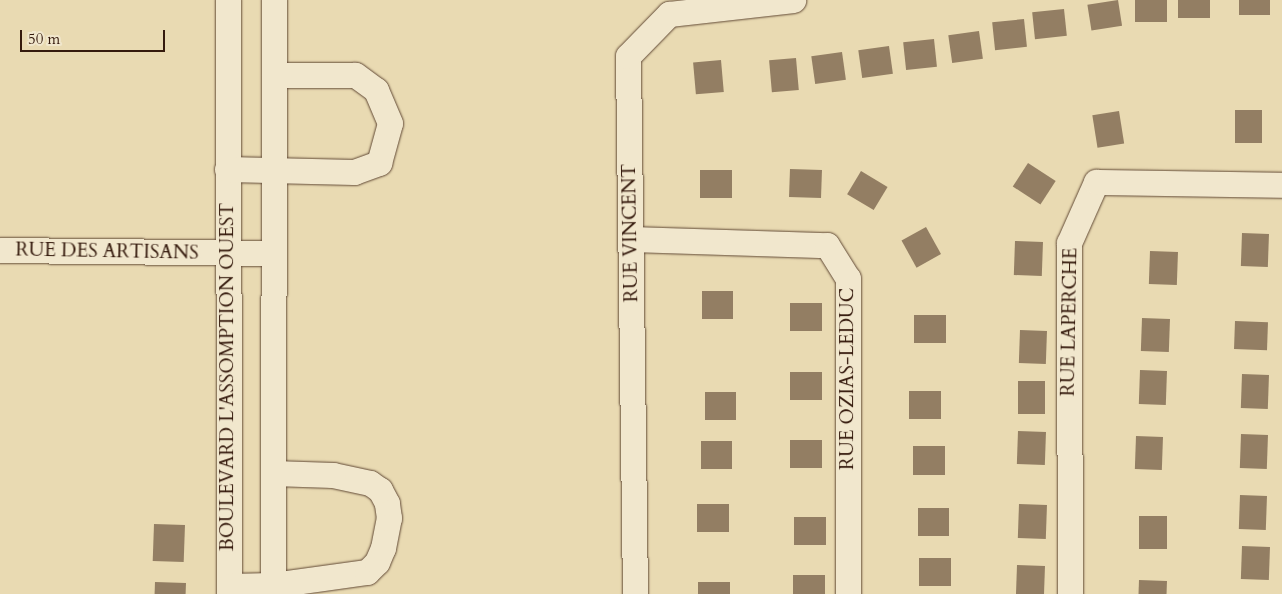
<!DOCTYPE html>
<html>
<head>
<meta charset="utf-8">
<style>
	body { margin:0 }
	#map { position:relative; width:1282px; height:594px; overflow:hidden; background:#e9dab2; font-family:Cardo,serif }
	div>[style] { position:absolute }
	[style*='--x'] { left:calc(var(--x)*1px); top:calc(var(--y)*1px); width:calc(var(--w)*1px); rotate:calc(var(--a)*1deg) }
	.building>* { inset:0; background:#937e63; transform-origin:0 0 }
	.roads { filter:drop-shadow(0 0 1px #624a36) drop-shadow(0 0 1px #624a36) }
	.minor>* { height:25px; margin:-12.5px; padding:0 12.5px; transform-origin:12.5px; border-radius:12.5px; background:#f1e7cd }
	span { translate:-50% -50%; white-space:nowrap; text-align:center; line-height:1.15; -webkit-text-stroke:4px #f1e7cd; paint-order:stroke }
	.street-label { font-size:19px; color:#351a0d }
	.scale { position:absolute; left:20px; top:30px; width:145px; height:22px; box-sizing:border-box; border:2px solid #351a0d; border-top:0; padding-left:6px; font-size:15px; line-height:18px; white-space:nowrap; color:#351a0d; -webkit-text-stroke:4px #f1e7cd; paint-order:stroke }
</style>
</head>
<body>
<div id="map">
	<div class="building">
		<div style="left:1118px;top:0;width:26px;height:31px;rotate:81deg"></div>
		<div style="left:1135px;top:0;width:32px;height:22px"></div>
		<div style="left:1178px;top:0;width:32px;height:18px"></div>
		<div style="left:1239px;top:0;width:31px;height:15px"></div>
		<div style="left:1064px;top:9px;width:27px;height:32px;rotate:84deg"></div>
		<div style="left:1024px;top:19px;width:28px;height:32px;rotate:84deg"></div>
		<div style="left:979px;top:31px;width:28px;height:31px;rotate:82deg"></div>
		<div style="left:934px;top:39px;width:28px;height:31px;rotate:84deg"></div>
		<div style="left:889px;top:46px;width:28px;height:31px;rotate:82deg"></div>
		<div style="left:842px;top:52px;width:28px;height:31px;rotate:82deg"></div>
		<div style="left:796px;top:58px;width:32px;height:27px;rotate:85deg"></div>
		<div style="left:721px;top:60px;width:32px;height:28px;rotate:85deg"></div>
		<div style="left:1235px;top:110px;width:27px;height:33px"></div>
		<div style="left:1119px;top:111px;width:33px;height:27px;rotate:81deg"></div>
		<div style="left:1028px;top:163px;width:33px;height:28px;rotate:33deg"></div>
		<div style="left:790px;top:169px;width:32px;height:28px;rotate:2deg"></div>
		<div style="left:700px;top:170px;width:32px;height:28px"></div>
		<div style="left:861px;top:171px;width:31px;height:27px;rotate:31deg"></div>
		<div style="left:926px;top:227px;width:31px;height:28px;rotate:61deg"></div>
		<div style="left:1242px;top:233px;width:27px;height:33px;rotate:2deg"></div>
		<div style="left:1015px;top:241px;width:28px;height:34px;rotate:2deg"></div>
		<div style="left:1150px;top:251px;width:28px;height:33px;rotate:2deg"></div>
		<div style="left:702px;top:291px;width:31px;height:28px"></div>
		<div style="left:790px;top:303px;width:32px;height:28px"></div>
		<div style="left:914px;top:315px;width:32px;height:28px"></div>
		<div style="left:1142px;top:318px;width:28px;height:33px;rotate:2deg"></div>
		<div style="left:1235px;top:321px;width:33px;height:28px;rotate:2deg"></div>
		<div style="left:1020px;top:330px;width:27px;height:33px;rotate:2deg"></div>
		<div style="left:1140px;top:370px;width:27px;height:34px;rotate:2deg"></div>
		<div style="left:790px;top:372px;width:32px;height:28px"></div>
		<div style="left:1242px;top:374px;width:27px;height:34px;rotate:2deg"></div>
		<div style="left:1018px;top:381px;width:27px;height:33px"></div>
		<div style="left:941px;top:391px;width:28px;height:32px;rotate:90deg"></div>
		<div style="left:705px;top:392px;width:31px;height:28px"></div>
		<div style="left:1018px;top:431px;width:28px;height:33px;rotate:2deg"></div>
		<div style="left:1241px;top:434px;width:27px;height:34px;rotate:2deg"></div>
		<div style="left:1136px;top:436px;width:27px;height:33px;rotate:2deg"></div>
		<div style="left:790px;top:440px;width:32px;height:28px"></div>
		<div style="left:701px;top:441px;width:31px;height:28px"></div>
		<div style="left:945px;top:446px;width:29px;height:32px;rotate:90deg"></div>
		<div style="left:1240px;top:495px;width:27px;height:34px;rotate:2deg"></div>
		<div style="left:697px;top:504px;width:32px;height:28px"></div>
		<div style="left:1019px;top:504px;width:28px;height:34px;rotate:2deg"></div>
		<div style="left:918px;top:508px;width:31px;height:28px"></div>
		<div style="left:1139px;top:516px;width:28px;height:33px"></div>
		<div style="left:794px;top:517px;width:32px;height:28px"></div>
		<div style="left:154px;top:524px;width:31px;height:37px;rotate:2deg"></div>
		<div style="left:1242px;top:546px;width:28px;height:33px;rotate:2deg"></div>
		<div style="left:919px;top:558px;width:32px;height:28px"></div>
		<div style="left:1017px;top:565px;width:28px;height:29px;rotate:2deg"></div>
		<div style="left:793px;top:575px;width:32px;height:19px"></div>
		<div style="left:1139px;top:580px;width:28px;height:14px;rotate:2deg"></div>
		<div style="left:155px;top:582px;width:31px;height:12px;rotate:2deg"></div>
		<div style="left:698px;top:582px;width:32px;height:12px"></div>
	</div>
	<div class="roads">
		<div class="minor">
			<div style="--x:228;--y:0;--w:594;--a:89.9"></div>
			<div style="--x:227;--y:169;--w:127;--a:1.4"></div>
			<div style="--x:354;--y:172;--w:27;--a:-20"></div>
			<div style="--x:379;--y:163;--w:41;--a:-74.6"></div>
			<div style="--x:390;--y:123;--w:36;--a:-113"></div>
			<div style="--x:376;--y:90;--w:26;--a:-144"></div>
			<div style="--x:355;--y:75;--w:81;--a:180"></div>
			<div style="--x:631;--y:239;--w:196;--a:1.8"></div>
			<div style="--x:827;--y:245;--w:39;--a:58"></div>
			<div style="--x:848;--y:278;--w:316;--a:90"></div>
			<div style="--x:0;--y:250;--w:274;--a:0.6"></div>
			<div style="--x:229;--y:586;--w:44;--a:-1.3"></div>
			<div style="--x:273;--y:585;--w:95;--a:-7.9"></div>
			<div style="--x:367;--y:572;--w:14;--a:-45"></div>
			<div style="--x:377;--y:562;--w:15;--a:-67"></div>
			<div style="--x:383;--y:548;--w:31;--a:-79"></div>
			<div style="--x:389;--y:518;--w:15;--a:-98"></div>
			<div style="--x:387;--y:503;--w:15;--a:-118"></div>
			<div style="--x:380;--y:490;--w:12;--a:-145"></div>
			<div style="--x:370;--y:483;--w:38;--a:-168"></div>
			<div style="--x:333;--y:475;--w:60;--a:-178.1"></div>
			<div style="--x:273;--y:594;--w:594;--a:-89.9"></div>
			<div style="--x:635;--y:594;--w:538;--a:-90.75"></div>
			<div style="--x:628;--y:56;--w:59;--a:-45.7"></div>
			<div style="--x:669;--y:14;--w:125;--a:-6.4"></div>
			<div style="--x:1070;--y:594;--w:351;--a:-90.2"></div>
			<div style="--x:1069;--y:243;--w:67;--a:-66.1"></div>
			<div style="--x:1096;--y:182;--w:186;--a:0.9"></div>
		</div>
	</div>
	<div class="street-label">
		<span style="left:631px;top:233px;rotate:-91deg">RUE VINCENT</span>
		<span style="left:107px;top:252px;rotate:1deg">RUE DES ARTISANS</span>
		<span style="left:1070px;top:322px;rotate:-89deg">RUE LAPERCHE</span>
		<span style="left:228px;top:377px;rotate:-90deg">BOULEVARD L'ASSOMPTION OUEST</span>
		<span style="left:848px;top:379px;rotate:-90deg">RUE OZIAS-LEDUC</span>
	</div>
	<div class="scale">50 m</div>
</div>
</body>
</html>
